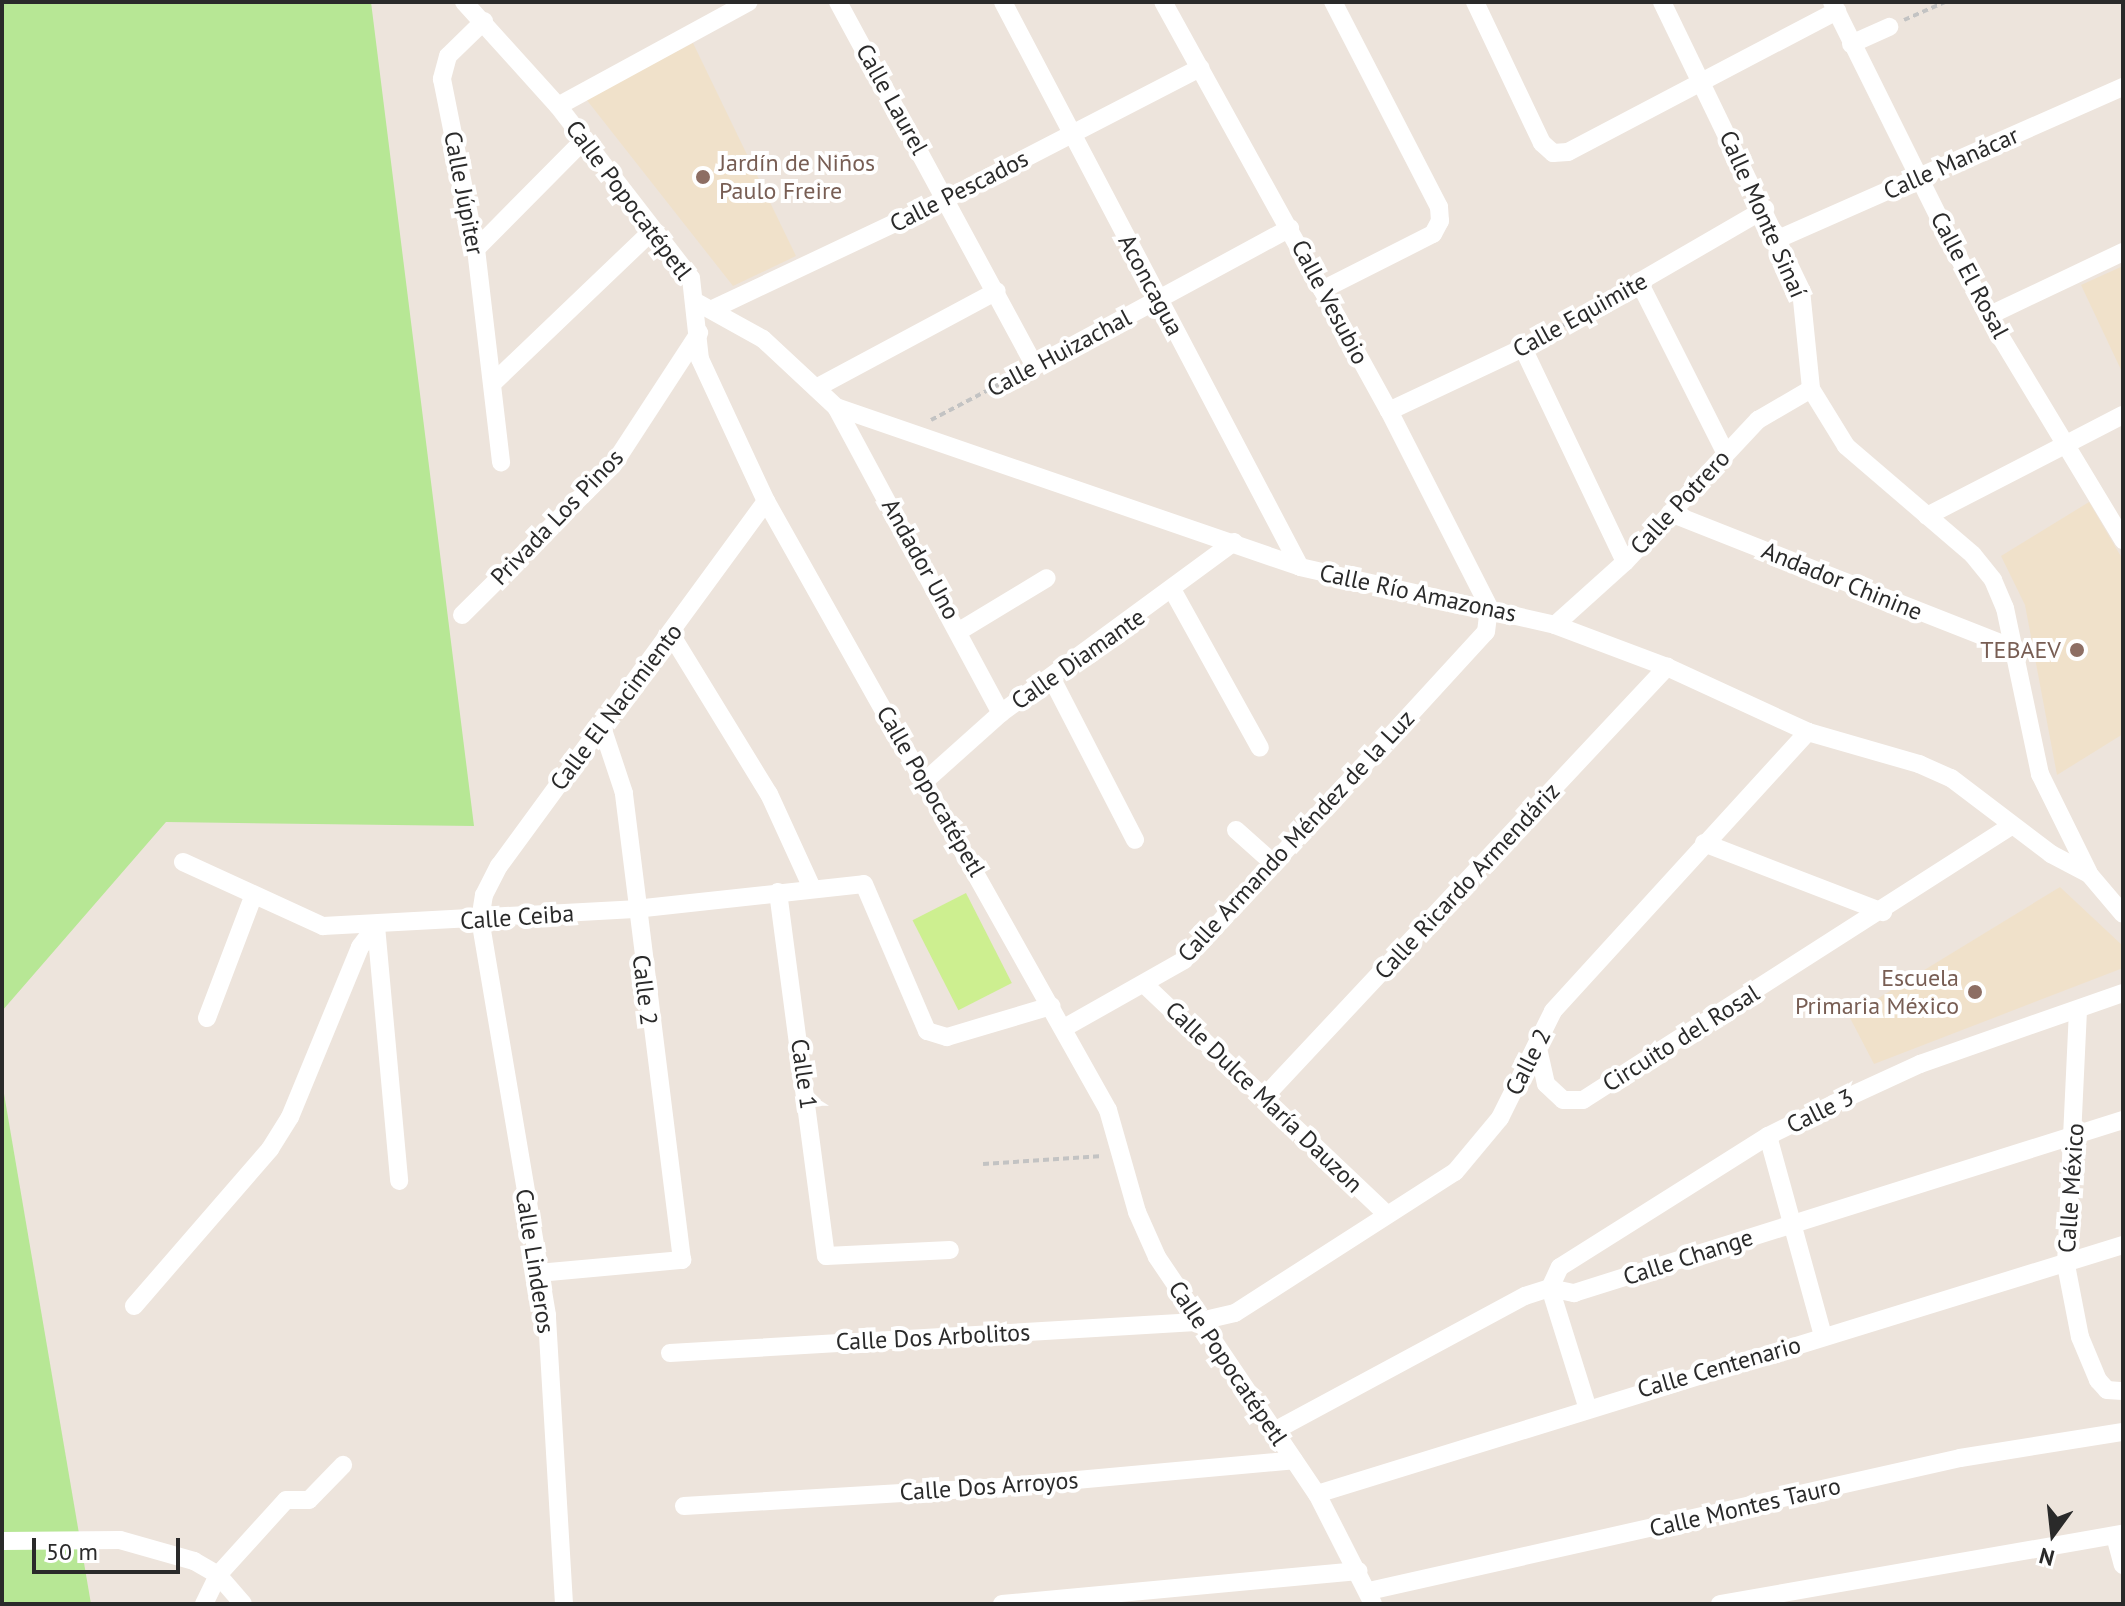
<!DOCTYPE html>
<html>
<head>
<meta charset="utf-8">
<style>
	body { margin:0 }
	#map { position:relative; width:2125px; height:1606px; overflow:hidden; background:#ede4dc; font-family:"PT Sans",sans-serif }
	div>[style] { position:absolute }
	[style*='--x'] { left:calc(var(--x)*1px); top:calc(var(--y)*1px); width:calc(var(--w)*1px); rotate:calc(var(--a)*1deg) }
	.education>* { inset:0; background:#f0e1ca }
	.green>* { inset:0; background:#b7e795 }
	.pitch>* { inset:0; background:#cdef90; transform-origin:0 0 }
	.path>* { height:4px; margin-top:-2px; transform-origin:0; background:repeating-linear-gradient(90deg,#c3c3c3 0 6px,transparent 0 10px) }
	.minor>* { height:18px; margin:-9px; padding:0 9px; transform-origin:9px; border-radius:9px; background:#fff }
	.dots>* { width:22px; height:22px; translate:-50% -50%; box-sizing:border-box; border:4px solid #fff; border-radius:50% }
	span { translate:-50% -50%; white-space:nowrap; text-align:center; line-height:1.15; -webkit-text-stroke:8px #fff; paint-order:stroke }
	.street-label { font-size:24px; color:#2a2a2a }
	.education-label { font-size:24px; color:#785e54 }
	.left { translate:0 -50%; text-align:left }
	.right { translate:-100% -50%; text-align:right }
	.frame { position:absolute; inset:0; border:4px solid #2a2a2a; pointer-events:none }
	.north { position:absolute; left:2013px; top:1494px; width:80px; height:80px; -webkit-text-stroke:6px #fff; paint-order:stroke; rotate:195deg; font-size:22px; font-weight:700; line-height:32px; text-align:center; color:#2a2a2a }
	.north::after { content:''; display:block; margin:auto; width:28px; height:36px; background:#2a2a2a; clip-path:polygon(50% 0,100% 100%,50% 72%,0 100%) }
	.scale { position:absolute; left:32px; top:1538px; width:148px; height:36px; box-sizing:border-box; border:4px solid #2a2a2a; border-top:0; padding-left:10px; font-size:24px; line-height:28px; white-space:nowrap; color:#2a2a2a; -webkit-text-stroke:6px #fff; paint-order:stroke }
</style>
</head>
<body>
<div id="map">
	<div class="education">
		<div style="clip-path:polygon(693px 43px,796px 256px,733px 286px,586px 99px)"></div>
		<div style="clip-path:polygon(2123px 266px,2123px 374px,2081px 285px)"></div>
		<div style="clip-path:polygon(2089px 502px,2123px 560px,2123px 734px,2057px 775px,2025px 605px,2001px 556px)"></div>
		<div style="clip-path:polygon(2060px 887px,2123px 946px,2123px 968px,1874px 1064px,1849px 1016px)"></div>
	</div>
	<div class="green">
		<div style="clip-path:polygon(2px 2px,371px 2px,474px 826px,166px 822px,2px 1011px)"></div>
		<div style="clip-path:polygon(2px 1082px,91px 1604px,2px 1604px)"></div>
	</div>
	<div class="pitch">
		<div style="left:966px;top:893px;width:101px;height:60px;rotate:63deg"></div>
	</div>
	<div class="path">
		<div style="--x:1904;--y:20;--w:45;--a:-23.7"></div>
		<div style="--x:1537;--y:340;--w:98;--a:-29.2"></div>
		<div style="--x:931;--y:420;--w:99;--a:-27.6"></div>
		<div style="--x:983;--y:1164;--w:120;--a:-3.8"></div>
	</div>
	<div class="minor">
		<div style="--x:464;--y:2;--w:140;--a:47.9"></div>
		<div style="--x:558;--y:106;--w:217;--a:52.3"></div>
		<div style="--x:691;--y:278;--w:81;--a:83.7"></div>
		<div style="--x:700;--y:359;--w:157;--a:65.1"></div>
		<div style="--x:766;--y:501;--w:698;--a:60.68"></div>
		<div style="--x:1108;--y:1110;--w:106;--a:74.1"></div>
		<div style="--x:1137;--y:1212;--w:49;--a:66"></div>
		<div style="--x:1157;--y:1257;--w:286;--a:56"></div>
		<div style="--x:1317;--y:1494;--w:123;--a:63"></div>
		<div style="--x:838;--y:2;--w:414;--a:61.6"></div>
		<div style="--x:1035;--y:366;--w:290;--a:-28.4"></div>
		<div style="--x:1003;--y:2;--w:638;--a:62.27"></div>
		<div style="--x:1475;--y:2;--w:156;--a:64.6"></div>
		<div style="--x:1542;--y:143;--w:15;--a:42"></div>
		<div style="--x:1553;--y:153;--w:15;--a:-4"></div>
		<div style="--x:1568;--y:152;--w:304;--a:-27.7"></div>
		<div style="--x:1662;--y:2;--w:320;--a:64.2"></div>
		<div style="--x:1801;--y:290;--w:100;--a:84.2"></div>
		<div style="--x:1811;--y:389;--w:67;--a:58.4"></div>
		<div style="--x:1846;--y:446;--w:167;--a:40.6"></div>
		<div style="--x:1973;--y:555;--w:32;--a:51"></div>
		<div style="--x:1993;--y:580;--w:30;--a:67"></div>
		<div style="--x:2005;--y:608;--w:170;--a:78.1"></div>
		<div style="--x:2040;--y:774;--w:110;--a:63.7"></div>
		<div style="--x:1832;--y:2;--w:351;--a:63.6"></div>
		<div style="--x:1988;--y:316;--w:262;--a:58.9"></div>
		<div style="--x:484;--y:21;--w:50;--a:135.8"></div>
		<div style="--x:448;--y:56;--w:24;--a:105"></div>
		<div style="--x:442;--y:79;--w:173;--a:78.7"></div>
		<div style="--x:476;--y:249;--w:215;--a:83.3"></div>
		<div style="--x:1851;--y:44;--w:42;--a:-24.1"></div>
		<div style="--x:558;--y:106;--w:217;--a:-28.6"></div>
		<div style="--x:1778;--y:239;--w:377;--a:-23.8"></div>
		<div style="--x:476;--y:249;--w:155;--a:-45.3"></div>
		<div style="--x:1322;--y:290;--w:124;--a:-26.8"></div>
		<div style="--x:1433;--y:234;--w:15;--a:-62"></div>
		<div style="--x:1440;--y:221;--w:14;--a:-94"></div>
		<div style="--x:1439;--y:207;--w:231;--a:-117.3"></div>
		<div style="--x:698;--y:303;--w:74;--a:29"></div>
		<div style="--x:763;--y:339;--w:100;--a:43"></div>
		<div style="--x:836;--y:407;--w:491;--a:19"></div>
		<div style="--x:1300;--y:567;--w:262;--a:12.8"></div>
		<div style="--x:1555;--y:625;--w:120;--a:20.6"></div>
		<div style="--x:1667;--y:667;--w:155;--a:24.7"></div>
		<div style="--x:1808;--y:732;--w:116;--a:16.1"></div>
		<div style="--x:1919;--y:764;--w:35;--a:24"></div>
		<div style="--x:1951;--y:778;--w:126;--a:37.2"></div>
		<div style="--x:2051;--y:854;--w:43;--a:27.8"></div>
		<div style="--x:2089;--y:874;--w:52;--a:49.6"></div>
		<div style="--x:715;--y:308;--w:258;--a:-25.3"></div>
		<div style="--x:948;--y:198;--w:284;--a:-27.3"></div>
		<div style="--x:1988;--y:316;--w:149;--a:-25.4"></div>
		<div style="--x:494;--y:382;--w:220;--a:-43.7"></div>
		<div style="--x:816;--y:388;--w:205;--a:-28.2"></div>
		<div style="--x:836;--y:407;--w:348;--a:61.7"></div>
		<div style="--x:1389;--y:411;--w:148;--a:-25.2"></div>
		<div style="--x:1523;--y:348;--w:237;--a:64.5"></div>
		<div style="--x:1725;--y:452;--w:191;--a:-116.8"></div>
		<div style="--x:1639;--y:282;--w:146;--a:-30.1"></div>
		<div style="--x:1670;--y:513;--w:369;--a:21.5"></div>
		<div style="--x:1927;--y:516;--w:220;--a:-27.3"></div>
		<div style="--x:1173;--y:591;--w:179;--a:61"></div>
		<div style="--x:462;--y:615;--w:213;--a:-44.8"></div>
		<div style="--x:613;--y:465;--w:158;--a:-56.9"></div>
		<div style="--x:1555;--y:625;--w:94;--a:-42"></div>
		<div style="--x:1625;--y:562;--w:195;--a:-46.9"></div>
		<div style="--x:1758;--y:420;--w:61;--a:-30.3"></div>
		<div style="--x:961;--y:630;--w:100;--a:-31.2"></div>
		<div style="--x:672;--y:636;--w:185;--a:58.5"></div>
		<div style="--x:769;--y:794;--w:103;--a:65.4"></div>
		<div style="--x:1052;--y:679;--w:181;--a:62.7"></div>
		<div style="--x:925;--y:781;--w:102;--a:-41.8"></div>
		<div style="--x:1001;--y:713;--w:289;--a:-36.3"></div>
		<div style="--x:1236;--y:830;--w:51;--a:41.8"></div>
		<div style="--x:1704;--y:843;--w:192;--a:21.1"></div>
		<div style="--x:183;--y:862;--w:154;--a:24.6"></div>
		<div style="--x:323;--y:926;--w:312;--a:-3.1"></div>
		<div style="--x:635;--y:909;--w:230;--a:-6.2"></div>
		<div style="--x:864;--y:884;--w:160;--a:66.8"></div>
		<div style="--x:927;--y:1031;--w:21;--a:17"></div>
		<div style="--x:947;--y:1037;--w:109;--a:-16.6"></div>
		<div style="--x:778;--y:892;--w:367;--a:82.5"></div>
		<div style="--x:826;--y:1256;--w:124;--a:-2.8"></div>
		<div style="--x:376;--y:926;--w:256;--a:84.8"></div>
		<div style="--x:1144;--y:984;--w:331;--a:43.5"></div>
		<div style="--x:2078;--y:1010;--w:255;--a:92.7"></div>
		<div style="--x:2066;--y:1265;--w:73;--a:79"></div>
		<div style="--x:2080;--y:1337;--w:47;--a:67.3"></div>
		<div style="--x:2098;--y:1380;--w:13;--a:48"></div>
		<div style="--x:2107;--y:1390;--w:16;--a:4"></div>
		<div style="--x:207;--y:1018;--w:129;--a:-69.2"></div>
		<div style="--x:1064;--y:1028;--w:138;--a:-29.5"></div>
		<div style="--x:1184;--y:960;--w:35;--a:-46"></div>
		<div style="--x:1208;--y:935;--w:411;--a:-47.5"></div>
		<div style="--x:1486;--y:632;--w:25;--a:-83"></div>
		<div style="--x:1489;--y:607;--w:220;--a:-117"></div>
		<div style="--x:1389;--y:411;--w:467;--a:-118.9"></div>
		<div style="--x:1537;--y:1044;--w:41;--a:77.3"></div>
		<div style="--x:1546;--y:1084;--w:23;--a:43"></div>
		<div style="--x:1563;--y:1100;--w:20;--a:0"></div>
		<div style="--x:1583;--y:1100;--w:508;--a:-32.63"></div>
		<div style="--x:1266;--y:1095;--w:587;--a:-46.87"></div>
		<div style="--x:1768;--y:1136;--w:207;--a:74.6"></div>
		<div style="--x:538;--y:1273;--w:145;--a:-5.2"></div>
		<div style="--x:682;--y:1260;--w:471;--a:-97.1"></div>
		<div style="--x:624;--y:793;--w:73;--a:-108.4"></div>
		<div style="--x:134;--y:1306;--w:208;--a:-49.1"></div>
		<div style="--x:270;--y:1149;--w:38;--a:-58"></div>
		<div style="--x:290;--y:1117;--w:184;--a:-67.6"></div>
		<div style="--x:360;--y:947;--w:26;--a:-53"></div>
		<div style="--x:670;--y:1353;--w:527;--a:-3.37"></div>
		<div style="--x:1196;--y:1322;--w:40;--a:-13"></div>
		<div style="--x:1235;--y:1313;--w:261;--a:-32.7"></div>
		<div style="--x:1455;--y:1172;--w:70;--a:-50.2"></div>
		<div style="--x:1500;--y:1118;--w:119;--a:-63.6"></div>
		<div style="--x:1553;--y:1011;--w:378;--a:-47.6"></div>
		<div style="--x:1587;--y:1406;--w:124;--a:-107.4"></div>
		<div style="--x:1550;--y:1288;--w:23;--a:-65"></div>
		<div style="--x:1560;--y:1267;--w:246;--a:-32.2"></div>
		<div style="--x:1768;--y:1136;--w:72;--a:-26.2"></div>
		<div style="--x:1833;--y:1104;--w:96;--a:-24.7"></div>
		<div style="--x:1920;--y:1064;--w:215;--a:-19.3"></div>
		<div style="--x:1274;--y:1431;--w:285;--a:-28.3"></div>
		<div style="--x:1525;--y:1296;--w:26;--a:-18"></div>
		<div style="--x:1550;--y:1288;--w:25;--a:12"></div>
		<div style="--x:1574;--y:1293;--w:576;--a:-17.49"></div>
		<div style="--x:1317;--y:1494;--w:844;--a:-17.17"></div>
		<div style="--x:684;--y:1506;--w:306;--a:-3.4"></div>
		<div style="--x:989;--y:1488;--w:306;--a:-5.2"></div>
		<div style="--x:2115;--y:1536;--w:30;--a:75"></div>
		<div style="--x:2;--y:1541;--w:118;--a:-0.5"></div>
		<div style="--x:120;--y:1540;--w:77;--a:15.8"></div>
		<div style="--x:194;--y:1561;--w:28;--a:30"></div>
		<div style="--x:218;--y:1575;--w:38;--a:49"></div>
		<div style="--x:1369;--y:1591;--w:606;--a:-12.68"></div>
		<div style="--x:1960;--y:1458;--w:165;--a:-9.1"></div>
		<div style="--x:204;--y:1604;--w:32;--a:-64"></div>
		<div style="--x:218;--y:1575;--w:101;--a:-47.8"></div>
		<div style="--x:286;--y:1500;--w:23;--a:0"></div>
		<div style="--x:309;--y:1500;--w:49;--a:-45.8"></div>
		<div style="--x:564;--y:1604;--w:289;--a:-93.4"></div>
		<div style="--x:547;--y:1315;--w:401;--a:-99.6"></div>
		<div style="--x:480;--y:920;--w:25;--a:-81"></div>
		<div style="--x:484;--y:895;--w:33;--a:-63"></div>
		<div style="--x:499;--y:866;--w:452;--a:-53.8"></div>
		<div style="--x:1002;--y:1604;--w:358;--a:-5.3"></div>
		<div style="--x:1720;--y:1604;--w:409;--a:-9.9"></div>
	</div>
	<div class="dots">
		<div style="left:703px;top:177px;background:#8d6e63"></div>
		<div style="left:2077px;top:650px;background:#8d6e63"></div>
		<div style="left:1975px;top:992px;background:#8d6e63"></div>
	</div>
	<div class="street-label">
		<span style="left:892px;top:99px;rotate:61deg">Calle Laurel</span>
		<span style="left:1951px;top:163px;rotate:-24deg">Calle Manácar</span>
		<span style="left:959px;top:191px;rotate:-27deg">Calle Pescados</span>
		<span style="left:464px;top:193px;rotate:79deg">Calle Júpiter</span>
		<span style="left:629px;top:200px;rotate:53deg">Calle Popocatépetl</span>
		<span style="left:1763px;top:214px;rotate:66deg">Calle Monte Sinaí</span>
		<span style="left:1970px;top:275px;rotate:62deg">Calle El Rosal</span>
		<span style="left:1151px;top:285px;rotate:62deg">Aconcagua</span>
		<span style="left:1330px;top:302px;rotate:62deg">Calle Vesubio</span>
		<span style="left:1580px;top:315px;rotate:-29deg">Calle Equimite</span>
		<span style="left:1059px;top:353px;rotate:-28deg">Calle Huizachal</span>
		<span style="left:1680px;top:502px;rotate:-47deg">Calle Potrero</span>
		<span style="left:557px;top:517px;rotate:-46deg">Privada Los Pinos</span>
		<span style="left:921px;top:559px;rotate:61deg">Andador Uno</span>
		<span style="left:1842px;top:581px;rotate:22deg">Andador Chinine</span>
		<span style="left:1418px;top:593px;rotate:12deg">Calle Río Amazonas</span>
		<span style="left:1078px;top:659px;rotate:-35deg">Calle Diamante</span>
		<span style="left:616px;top:707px;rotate:-53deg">Calle El Nacimiento</span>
		<span style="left:931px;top:791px;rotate:60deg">Calle Popocatépetl</span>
		<span style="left:1296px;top:836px;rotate:-47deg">Calle Armando Méndez de la Luz</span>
		<span style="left:1467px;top:881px;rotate:-47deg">Calle Ricardo Armendáriz</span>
		<span style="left:517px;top:917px;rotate:-4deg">Calle Ceiba</span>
		<span style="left:645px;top:990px;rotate:83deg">Calle 2</span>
		<span style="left:1681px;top:1038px;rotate:-32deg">Circuito del Rosal</span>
		<span style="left:1528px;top:1062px;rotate:-63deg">Calle 2</span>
		<span style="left:804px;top:1074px;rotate:82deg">Calle 1</span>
		<span style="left:1264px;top:1097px;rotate:44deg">Calle Dulce María Dauzon</span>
		<span style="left:1820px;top:1111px;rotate:-26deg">Calle 3</span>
		<span style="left:2071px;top:1188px;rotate:-86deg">Calle México</span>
		<span style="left:1688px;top:1257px;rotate:-18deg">Calle Change</span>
		<span style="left:535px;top:1261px;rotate:81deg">Calle Linderos</span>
		<span style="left:933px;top:1337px;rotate:-3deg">Calle Dos Arbolitos</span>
		<span style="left:1228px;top:1363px;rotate:56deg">Calle Popocatépetl</span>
		<span style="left:1719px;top:1367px;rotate:-16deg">Calle Centenario</span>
		<span style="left:989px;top:1486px;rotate:-4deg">Calle Dos Arroyos</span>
		<span style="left:1745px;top:1507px;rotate:-13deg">Calle Montes Tauro</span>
	</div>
	<div class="education-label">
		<span class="left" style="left:719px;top:177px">Jardín de Niños<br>Paulo Freire</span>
		<span class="right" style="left:2061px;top:650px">TEBAEV</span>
		<span class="right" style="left:1959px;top:992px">Escuela<br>Primaria México</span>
	</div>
	<div class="frame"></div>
	<div class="north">N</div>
	<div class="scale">50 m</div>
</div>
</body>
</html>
